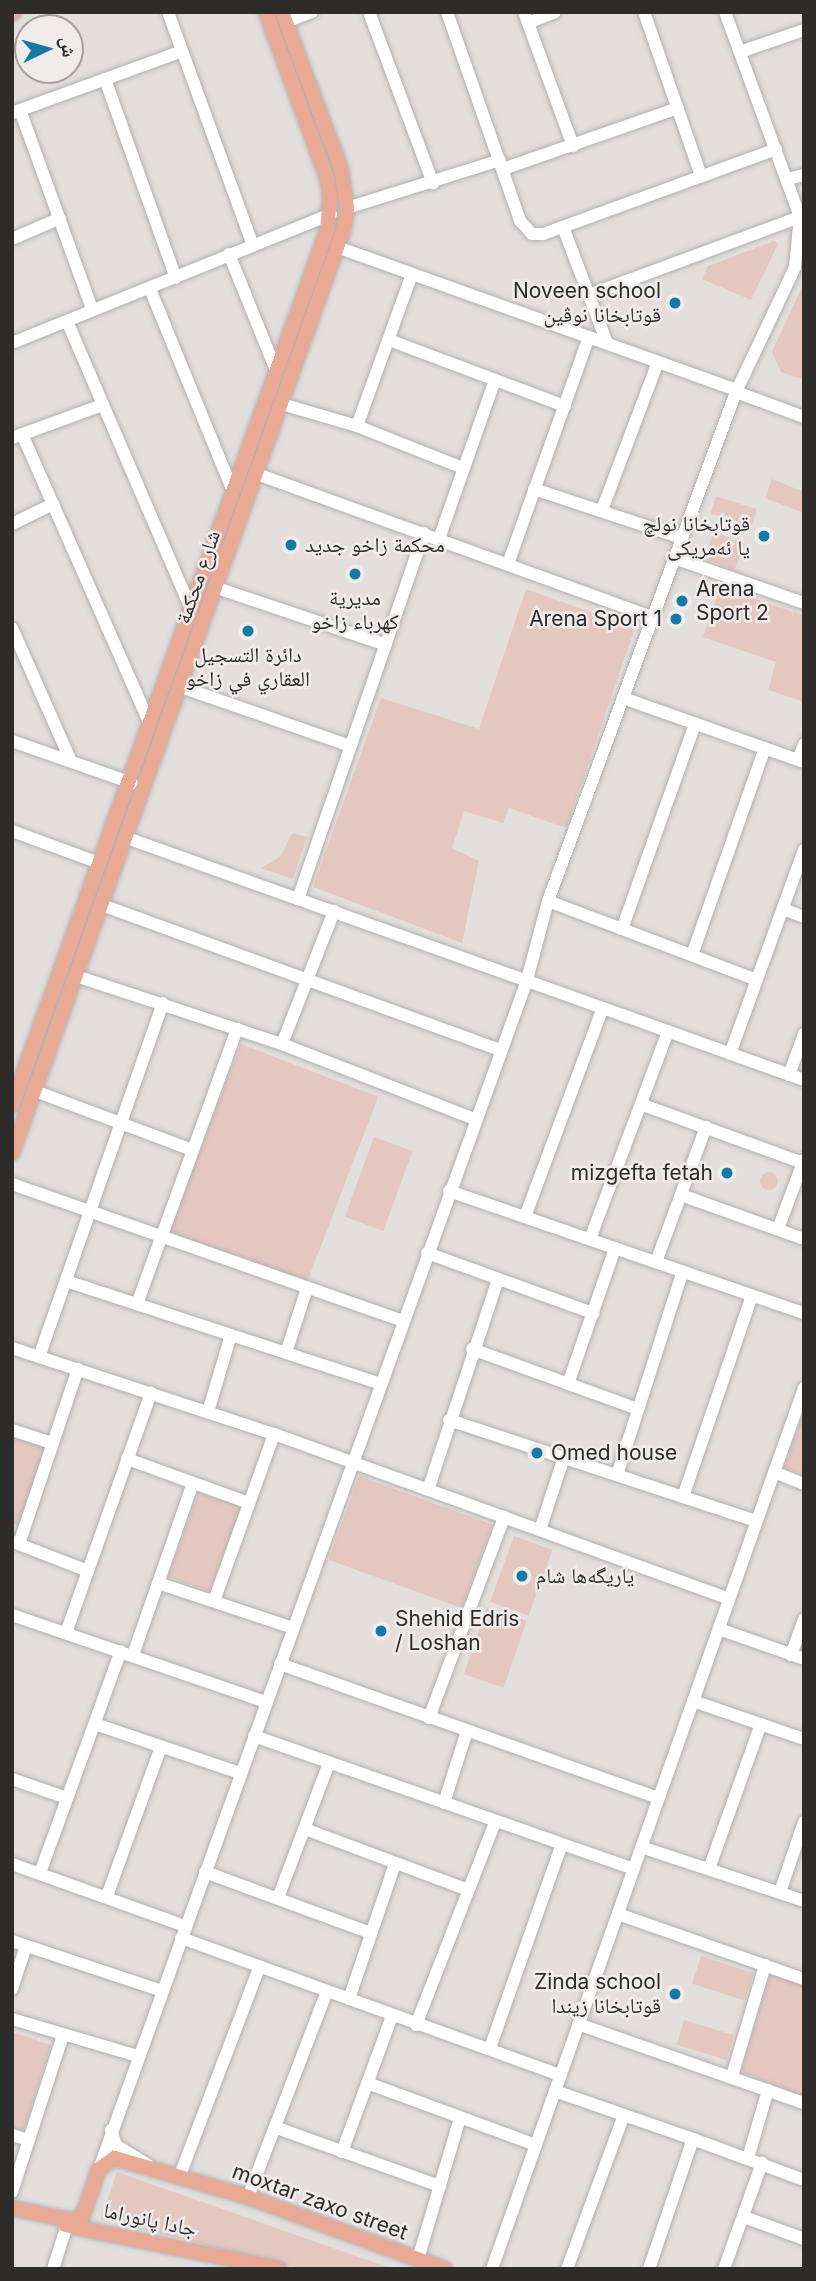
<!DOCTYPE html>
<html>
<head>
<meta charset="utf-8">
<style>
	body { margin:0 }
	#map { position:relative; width:816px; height:2281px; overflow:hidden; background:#e3dfdd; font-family:Inter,"Noto Naskh Arabic",sans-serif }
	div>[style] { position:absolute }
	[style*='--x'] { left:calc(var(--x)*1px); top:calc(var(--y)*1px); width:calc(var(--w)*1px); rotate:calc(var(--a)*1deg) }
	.green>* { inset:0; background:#e4c8c0; transform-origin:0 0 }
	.round { border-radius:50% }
	.roads { filter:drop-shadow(0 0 2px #b3afae) drop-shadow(0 0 2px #b3afae) }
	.minor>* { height:12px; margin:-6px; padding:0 6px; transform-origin:6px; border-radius:6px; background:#fff }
	.major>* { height:14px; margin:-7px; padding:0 7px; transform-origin:7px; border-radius:7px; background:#eaa995 }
	.dots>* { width:19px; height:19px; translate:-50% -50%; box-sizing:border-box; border:4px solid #f0eceb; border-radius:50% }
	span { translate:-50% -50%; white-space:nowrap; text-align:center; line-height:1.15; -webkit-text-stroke:5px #f0eceb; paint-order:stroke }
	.poi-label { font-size:21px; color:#2d2c2b }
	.right { translate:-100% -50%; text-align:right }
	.left { translate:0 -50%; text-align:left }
	.street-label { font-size:21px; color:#2d2c2b }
	.frame { position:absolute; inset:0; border:14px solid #2d2c2b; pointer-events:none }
	.north { position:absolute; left:14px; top:14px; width:70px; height:70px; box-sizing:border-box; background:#f0eceb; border:2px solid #a29f9e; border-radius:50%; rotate:85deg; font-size:19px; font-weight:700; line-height:28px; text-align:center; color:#2d2c2b }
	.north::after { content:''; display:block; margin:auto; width:24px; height:32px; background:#157aa5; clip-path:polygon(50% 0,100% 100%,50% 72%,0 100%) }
</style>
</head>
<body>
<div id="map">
	<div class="green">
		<div style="clip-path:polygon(774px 241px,778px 244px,751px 300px,702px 279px,708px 266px)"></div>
		<div style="clip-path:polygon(804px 282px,804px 380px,781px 372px,772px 352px)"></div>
		<div style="clip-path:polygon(772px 479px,804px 492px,804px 513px,765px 498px)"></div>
		<div style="left:716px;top:496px;width:43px;height:18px;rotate:18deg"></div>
		<div style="left:714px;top:532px;width:33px;height:28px;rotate:21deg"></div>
		<div style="clip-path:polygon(720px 587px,793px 612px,791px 619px,794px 612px,804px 615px,804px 702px,768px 690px,776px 662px,703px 637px)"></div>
		<div style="clip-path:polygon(526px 589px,635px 628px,566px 828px,509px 808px,503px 823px,464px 811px,452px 848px,479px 861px,462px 943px,313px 887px,381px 698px,479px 729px)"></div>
		<div style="clip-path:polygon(292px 833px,307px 837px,293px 879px,261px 868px,280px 857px)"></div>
		<div style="left:241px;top:1044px;width:147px;height:201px;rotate:21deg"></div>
		<div style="left:374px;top:1137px;width:41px;height:85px;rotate:20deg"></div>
		<div class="round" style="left:760px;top:1172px;width:18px;height:18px"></div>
		<div style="clip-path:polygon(804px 1410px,804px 1475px,784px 1468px)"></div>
		<div style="clip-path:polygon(12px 1424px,49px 1437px,19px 1525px,12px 1523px)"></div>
		<div style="left:359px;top:1476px;width:142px;height:89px;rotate:20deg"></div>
		<div style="left:199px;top:1491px;width:45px;height:91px;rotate:20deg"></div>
		<div style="left:514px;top:1536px;width:41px;height:70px;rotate:20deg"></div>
		<div style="left:487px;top:1607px;width:42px;height:71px;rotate:19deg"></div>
		<div style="left:701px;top:1956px;width:55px;height:29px;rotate:18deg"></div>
		<div style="clip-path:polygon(770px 1974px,804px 1985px,804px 2097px,741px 2072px)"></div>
		<div style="left:684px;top:2020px;width:52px;height:26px;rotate:17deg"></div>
		<div style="clip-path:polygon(12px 2032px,51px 2045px,24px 2131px,12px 2128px)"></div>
		<div style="clip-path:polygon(117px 2172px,393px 2269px,302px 2269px,101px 2219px)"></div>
	</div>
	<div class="roads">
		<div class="minor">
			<div style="--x:168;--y:12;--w:249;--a:70"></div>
			<div style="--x:369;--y:12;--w:183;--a:69.5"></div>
			<div style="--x:447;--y:12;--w:221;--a:70.7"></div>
			<div style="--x:520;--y:221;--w:18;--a:47"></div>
			<div style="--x:532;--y:234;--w:11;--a:0"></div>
			<div style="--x:543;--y:234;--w:248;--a:-20"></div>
			<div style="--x:524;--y:12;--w:143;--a:69.9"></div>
			<div style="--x:644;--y:12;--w:174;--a:70.8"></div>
			<div style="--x:286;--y:22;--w:28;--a:-21"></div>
			<div style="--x:528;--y:23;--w:29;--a:-22"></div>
			<div style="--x:740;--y:52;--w:68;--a:-19"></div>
			<div style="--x:105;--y:79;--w:211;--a:70.4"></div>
			<div style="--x:20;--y:110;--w:212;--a:70.1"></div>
			<div style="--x:12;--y:113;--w:181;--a:-20"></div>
			<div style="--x:503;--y:169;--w:185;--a:-19.2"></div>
			<div style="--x:787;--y:179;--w:17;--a:-13"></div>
			<div style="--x:347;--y:208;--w:160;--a:-17.4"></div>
			<div style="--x:563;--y:227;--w:124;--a:69.2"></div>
			<div style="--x:12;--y:239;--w:52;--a:-23.6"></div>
			<div style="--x:337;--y:247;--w:425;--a:19.7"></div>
			<div style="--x:229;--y:254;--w:128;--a:68"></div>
			<div style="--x:150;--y:289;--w:216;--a:67.7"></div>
			<div style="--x:589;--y:295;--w:225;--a:-20.3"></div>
			<div style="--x:67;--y:321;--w:311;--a:66.7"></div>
			<div style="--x:389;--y:340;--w:188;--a:20.6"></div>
			<div style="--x:12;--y:343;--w:344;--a:-22"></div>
			<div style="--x:736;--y:392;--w:72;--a:20.2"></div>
			<div style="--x:282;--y:404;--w:78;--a:16.3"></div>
			<div style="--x:357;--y:426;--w:114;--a:21.6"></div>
			<div style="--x:357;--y:426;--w:162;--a:-70.1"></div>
			<div style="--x:22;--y:434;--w:315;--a:66.2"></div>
			<div style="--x:12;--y:438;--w:96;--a:-20.1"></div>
			<div style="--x:257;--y:474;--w:421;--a:19.9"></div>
			<div style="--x:534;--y:489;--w:156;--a:18.3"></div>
			<div style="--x:602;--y:510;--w:158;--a:-69.3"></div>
			<div style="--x:12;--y:524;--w:46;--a:-26"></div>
			<div style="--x:439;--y:539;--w:169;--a:-70.6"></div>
			<div style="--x:674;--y:558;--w:138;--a:19.1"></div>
			<div style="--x:508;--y:564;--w:241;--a:-70.4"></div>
			<div style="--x:217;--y:588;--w:178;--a:18.6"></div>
			<div style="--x:12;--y:628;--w:145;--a:66.1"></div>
			<div style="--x:181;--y:687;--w:179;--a:19.2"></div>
			<div style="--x:623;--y:698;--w:192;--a:19.5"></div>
			<div style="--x:12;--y:741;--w:127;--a:19.3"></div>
			<div style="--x:798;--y:760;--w:17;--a:-69"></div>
			<div style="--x:12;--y:831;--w:93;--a:20.2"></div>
			<div style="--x:127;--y:838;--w:719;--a:19.67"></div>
			<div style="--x:298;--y:899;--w:387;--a:-71"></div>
			<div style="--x:548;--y:901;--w:223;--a:20.7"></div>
			<div style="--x:102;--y:905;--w:424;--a:20"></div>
			<div style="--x:783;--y:909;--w:22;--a:21"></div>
			<div style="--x:622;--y:929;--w:218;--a:-70.4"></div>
			<div style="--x:692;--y:955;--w:219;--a:-70.6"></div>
			<div style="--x:76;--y:976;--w:217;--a:18.3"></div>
			<div style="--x:282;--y:1044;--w:206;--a:21.3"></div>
			<div style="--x:282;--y:1044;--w:143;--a:-68.6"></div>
			<div style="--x:730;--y:1054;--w:217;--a:-70.1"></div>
			<div style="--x:789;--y:1075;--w:44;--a:-69.9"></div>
			<div style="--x:35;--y:1091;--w:168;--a:20.6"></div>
			<div style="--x:643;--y:1105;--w:170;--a:19.9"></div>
			<div style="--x:12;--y:1184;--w:414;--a:19.3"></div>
			<div style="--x:449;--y:1191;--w:375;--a:19"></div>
			<div style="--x:681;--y:1195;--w:131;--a:19.7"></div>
			<div style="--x:525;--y:1217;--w:221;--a:-69.6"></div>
			<div style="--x:778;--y:1229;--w:74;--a:-69.4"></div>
			<div style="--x:590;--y:1239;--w:222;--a:-69.4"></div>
			<div style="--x:427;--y:1253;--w:177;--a:19.9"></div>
			<div style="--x:656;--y:1262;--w:144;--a:-69.7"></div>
			<div style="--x:66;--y:1281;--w:331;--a:18.1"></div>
			<div style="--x:137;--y:1304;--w:293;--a:-70"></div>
			<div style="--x:12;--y:1348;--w:276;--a:18.2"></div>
			<div style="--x:274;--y:1434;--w:484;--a:19.9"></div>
			<div style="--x:472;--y:1349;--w:173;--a:19.9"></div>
			<div style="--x:286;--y:1353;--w:68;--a:-72.1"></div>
			<div style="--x:39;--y:1357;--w:375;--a:-70.7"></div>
			<div style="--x:568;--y:1384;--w:144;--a:-70.9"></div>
			<div style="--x:208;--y:1412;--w:80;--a:-73.4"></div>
			<div style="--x:449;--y:1420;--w:324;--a:18.2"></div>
			<div style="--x:12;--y:1430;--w:42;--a:18"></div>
			<div style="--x:127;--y:1459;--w:130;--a:19.8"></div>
			<div style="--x:774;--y:1472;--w:32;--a:22"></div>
			<div style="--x:617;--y:1475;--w:214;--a:-72.1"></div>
			<div style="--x:428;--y:1490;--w:222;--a:-71.6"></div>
			<div style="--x:683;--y:1497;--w:213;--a:-71.1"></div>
			<div style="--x:540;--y:1530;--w:77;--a:-71.8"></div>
			<div style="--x:13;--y:1542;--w:80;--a:21.1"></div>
			<div style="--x:19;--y:1544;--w:185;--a:-71.4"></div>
			<div style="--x:158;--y:1583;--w:142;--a:18.4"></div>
			<div style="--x:214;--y:1601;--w:177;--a:-70.2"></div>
			<div style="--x:12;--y:1615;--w:268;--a:18.9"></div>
			<div style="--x:719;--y:1629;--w:90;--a:19.4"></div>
			<div style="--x:66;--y:1633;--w:255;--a:-70.5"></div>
			<div style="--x:133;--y:1655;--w:182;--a:-70.8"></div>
			<div style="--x:791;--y:1655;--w:38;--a:-70"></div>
			<div style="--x:280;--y:1664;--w:401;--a:19.5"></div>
			<div style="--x:693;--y:1701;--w:117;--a:18.9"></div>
			<div style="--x:429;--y:1718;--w:215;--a:-69.5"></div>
			<div style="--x:95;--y:1724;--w:153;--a:18.7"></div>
			<div style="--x:254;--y:1736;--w:402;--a:19.3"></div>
			<div style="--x:12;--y:1779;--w:58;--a:19.1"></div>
			<div style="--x:444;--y:1803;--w:76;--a:-72.3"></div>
			<div style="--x:305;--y:1829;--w:174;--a:20.5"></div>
			<div style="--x:641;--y:1847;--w:172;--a:18.3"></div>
			<div style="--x:12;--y:1864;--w:184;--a:19.7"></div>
			<div style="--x:709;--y:1869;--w:154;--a:-70.3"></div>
			<div style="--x:205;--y:1872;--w:174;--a:20.2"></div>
			<div style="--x:40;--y:1873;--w:236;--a:-70"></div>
			<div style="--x:780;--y:1892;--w:74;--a:-71.1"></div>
			<div style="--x:107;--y:1896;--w:158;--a:-70.1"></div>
			<div style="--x:278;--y:1898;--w:144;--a:-69.3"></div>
			<div style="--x:618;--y:1914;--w:197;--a:19.3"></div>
			<div style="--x:181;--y:1938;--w:403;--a:19.9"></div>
			<div style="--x:12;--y:1941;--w:158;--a:18.4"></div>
			<div style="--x:12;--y:1989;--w:45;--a:-72"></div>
			<div style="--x:349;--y:1999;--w:143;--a:-71.2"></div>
			<div style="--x:12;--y:2019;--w:131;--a:16.4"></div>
			<div style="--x:578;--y:2024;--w:239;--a:19.3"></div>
			<div style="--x:416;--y:2025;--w:218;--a:-68.7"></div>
			<div style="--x:490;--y:2048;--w:214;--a:-70.6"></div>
			<div style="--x:732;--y:2076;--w:116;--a:-73.4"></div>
			<div style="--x:370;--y:2084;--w:177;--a:20.2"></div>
			<div style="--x:555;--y:2091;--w:146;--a:19.2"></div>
			<div style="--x:693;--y:2139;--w:137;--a:108.7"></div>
			<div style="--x:277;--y:2128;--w:173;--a:19.6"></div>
			<div style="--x:111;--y:2130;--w:16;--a:72"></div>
			<div style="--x:116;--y:2145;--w:38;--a:32"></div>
			<div style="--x:12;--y:2135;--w:18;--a:16"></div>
			<div style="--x:693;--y:2139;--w:118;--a:20.3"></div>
			<div style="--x:342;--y:2152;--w:145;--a:-69.8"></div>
			<div style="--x:748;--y:2158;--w:71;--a:-73.6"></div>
			<div style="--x:99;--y:2169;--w:1264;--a:-70.2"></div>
			<div style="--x:527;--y:980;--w:82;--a:-75.1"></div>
			<div style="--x:548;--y:901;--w:543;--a:-69.73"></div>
			<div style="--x:736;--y:392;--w:138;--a:-64.7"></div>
			<div style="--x:795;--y:267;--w:50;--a:-84.3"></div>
			<div style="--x:800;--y:217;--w:218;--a:-110.1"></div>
			<div style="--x:180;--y:2175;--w:222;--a:-69.1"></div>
			<div style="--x:12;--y:2192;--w:165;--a:-72"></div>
			<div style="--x:248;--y:2197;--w:217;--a:-69"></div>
			<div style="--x:744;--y:2217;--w:64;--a:20.1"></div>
			<div style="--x:418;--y:2259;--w:147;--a:-73.4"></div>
			<div style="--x:53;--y:2269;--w:46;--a:-72.3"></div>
			<div style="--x:492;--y:2269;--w:935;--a:-70.5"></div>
			<div style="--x:567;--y:2269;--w:164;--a:-69.7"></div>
			<div style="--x:724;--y:2269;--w:113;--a:-70.3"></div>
		</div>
		<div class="major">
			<div style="--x:12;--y:13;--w:2;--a:-27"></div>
			<div style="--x:12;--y:1105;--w:929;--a:-70.18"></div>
			<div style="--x:327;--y:231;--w:35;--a:-85"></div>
			<div style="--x:330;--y:196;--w:18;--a:-99"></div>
			<div style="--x:327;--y:178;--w:177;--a:-110.2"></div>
			<div style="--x:12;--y:1153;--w:983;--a:-70.26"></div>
			<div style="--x:344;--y:228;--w:20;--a:-81"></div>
			<div style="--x:347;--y:208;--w:39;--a:-99"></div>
			<div style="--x:341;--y:169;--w:168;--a:-110.6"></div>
			<div style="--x:12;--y:2208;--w:59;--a:11.7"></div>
			<div style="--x:70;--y:2220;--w:12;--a:-9"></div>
			<div style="--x:82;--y:2218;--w:52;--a:-70.9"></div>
			<div style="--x:99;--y:2169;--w:19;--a:-35"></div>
			<div style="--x:115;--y:2158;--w:139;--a:16.3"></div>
			<div style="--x:248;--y:2197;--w:210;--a:20.1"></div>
			<div style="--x:65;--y:2225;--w:219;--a:11.6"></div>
		</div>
	</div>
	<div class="dots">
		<div style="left:675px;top:303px;background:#157aa5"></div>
		<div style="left:764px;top:536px;background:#157aa5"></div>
		<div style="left:291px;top:545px;background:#157aa5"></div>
		<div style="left:355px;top:574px;background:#157aa5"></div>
		<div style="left:682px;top:601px;background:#157aa5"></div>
		<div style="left:676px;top:619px;background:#157aa5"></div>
		<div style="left:248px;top:631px;background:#157aa5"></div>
		<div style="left:727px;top:1173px;background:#157aa5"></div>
		<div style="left:537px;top:1453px;background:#157aa5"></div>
		<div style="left:522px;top:1576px;background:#157aa5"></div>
		<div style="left:381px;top:1631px;background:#157aa5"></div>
		<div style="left:675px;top:1994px;background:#157aa5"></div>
	</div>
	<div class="poi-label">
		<span class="right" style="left:661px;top:303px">Noveen school<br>قوتابخانا نوڤين</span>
		<span class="right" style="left:750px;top:536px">قوتابخانا نولچ<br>يا ئەمريكى</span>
		<span class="left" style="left:305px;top:545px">محكمة زاخو جديد</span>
		<span class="left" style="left:696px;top:601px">Arena<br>Sport 2</span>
		<span style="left:355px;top:610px">مديرية<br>كهرباء زاخو</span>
		<span class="right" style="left:662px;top:619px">Arena Sport 1</span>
		<span style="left:248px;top:667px">دائرة التسجيل<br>العقاري في زاخو</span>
		<span class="right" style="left:713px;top:1173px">mizgefta fetah</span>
		<span class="left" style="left:551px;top:1453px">Omed house</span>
		<span class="left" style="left:536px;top:1576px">ياريگه‌ها شام</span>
		<span class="left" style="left:395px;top:1631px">Shehid Edris<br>/ Loshan</span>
		<span class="right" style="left:661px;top:1994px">Zinda school<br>قوتابخانا زیندا</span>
	</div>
	<div class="street-label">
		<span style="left:198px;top:577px;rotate:-71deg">شارع محكمة</span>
		<span style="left:320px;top:2202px;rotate:20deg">moxtar zaxo street</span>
		<span style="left:150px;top:2220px;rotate:12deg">جادا پانوراما</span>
	</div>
	<div class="frame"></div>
	<div class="north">ش</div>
</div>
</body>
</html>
